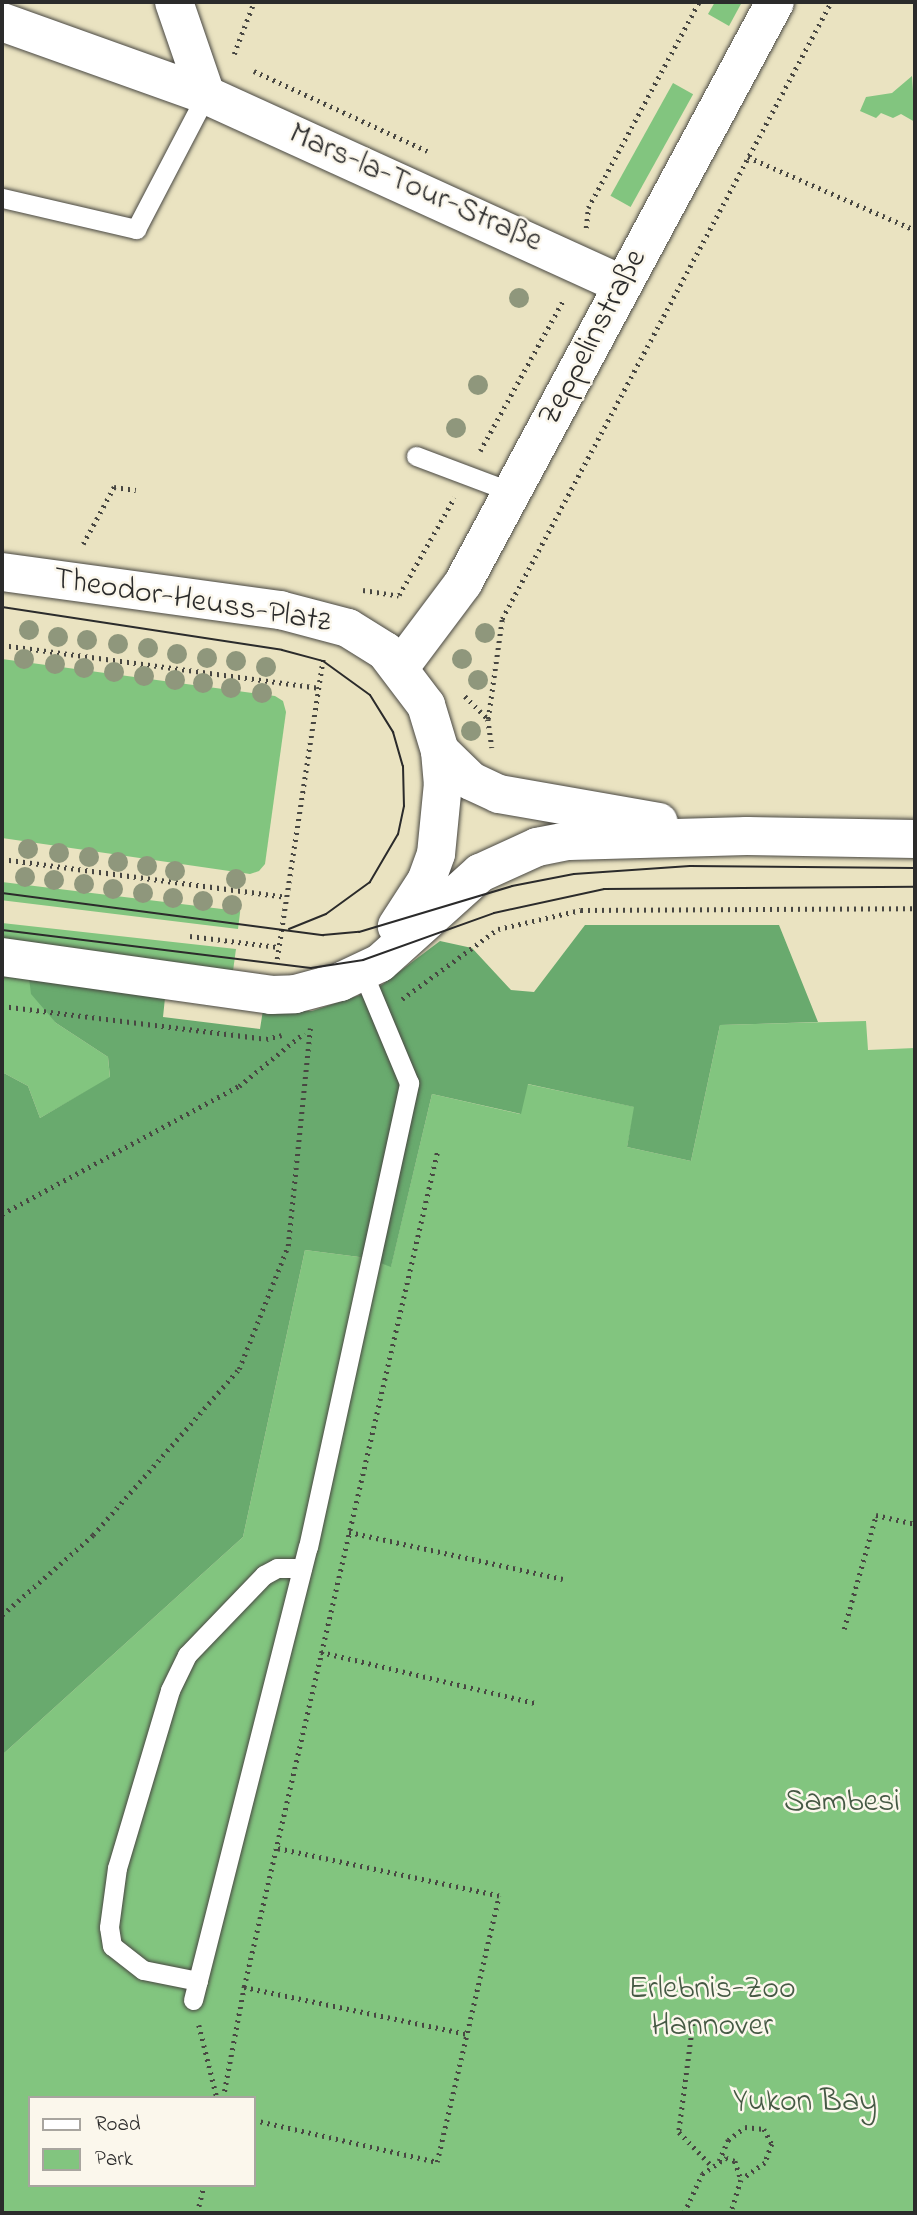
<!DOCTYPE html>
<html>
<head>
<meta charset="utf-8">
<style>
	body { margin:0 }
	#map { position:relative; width:917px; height:2215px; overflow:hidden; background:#eae3c1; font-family:"Indie Flower",sans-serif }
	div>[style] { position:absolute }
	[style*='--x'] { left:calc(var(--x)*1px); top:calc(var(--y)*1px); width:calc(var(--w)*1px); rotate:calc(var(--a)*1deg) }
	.green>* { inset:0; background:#82c57f; transform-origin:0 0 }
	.forest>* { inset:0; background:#69aa6e }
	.path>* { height:4.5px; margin-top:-2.25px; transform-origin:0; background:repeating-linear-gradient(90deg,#484742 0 2px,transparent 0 7px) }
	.roads { filter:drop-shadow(0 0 2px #484742) drop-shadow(0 0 2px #484742) }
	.service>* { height:19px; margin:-9.5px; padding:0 9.5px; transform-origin:9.5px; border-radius:9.5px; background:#fff }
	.minor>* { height:38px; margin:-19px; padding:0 19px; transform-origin:19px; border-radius:19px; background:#fff }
	.tertiary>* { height:38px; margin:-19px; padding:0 19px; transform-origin:19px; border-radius:19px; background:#fff }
	.tram>* { height:2px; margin:-1px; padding:0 1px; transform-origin:1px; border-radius:1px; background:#2b2b2b }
	.trees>* { width:20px; height:20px; margin:-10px; border-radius:50%; background:#8f977c }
	span { translate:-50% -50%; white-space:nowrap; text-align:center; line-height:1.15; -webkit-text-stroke:5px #fbf7ec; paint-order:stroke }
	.street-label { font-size:32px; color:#2b2b2b }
	.park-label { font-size:32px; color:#455944 }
	.frame { position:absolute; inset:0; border:4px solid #2b2b2b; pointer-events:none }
	.legend { position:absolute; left:28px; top:2096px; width:228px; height:91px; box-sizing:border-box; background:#fbf7ec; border:2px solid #a8a59f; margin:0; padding:9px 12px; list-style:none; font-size:21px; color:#2b2b2b }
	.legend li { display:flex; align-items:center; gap:14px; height:35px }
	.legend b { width:35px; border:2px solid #a8a59f }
</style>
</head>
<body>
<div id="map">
	<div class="green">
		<div style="clip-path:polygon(715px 2px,742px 2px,729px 26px,708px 14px)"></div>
		<div style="clip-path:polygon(912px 76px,915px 122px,901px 114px,893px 118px,881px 113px,876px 118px,860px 111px,866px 97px,892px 93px)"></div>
		<div style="left:673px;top:83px;width:23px;height:129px;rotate:29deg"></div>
		<div style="clip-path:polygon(2px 659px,275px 696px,283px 701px,286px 712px,265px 864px,259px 871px,250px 874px,2px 838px)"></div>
		<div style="left:2px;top:882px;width:240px;height:18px;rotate:7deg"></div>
		<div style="clip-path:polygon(2px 923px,236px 949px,233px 971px,2px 941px)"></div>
		<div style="clip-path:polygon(2px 975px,29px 978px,56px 1023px,108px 1057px,110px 1078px,40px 1118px,28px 1086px,2px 1072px)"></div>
		<div style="clip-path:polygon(evenodd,866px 1021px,868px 1050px,915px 1048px,915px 2213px,2px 2213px,2px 1755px,243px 1537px,305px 1250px,367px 1258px,391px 1266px,432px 1094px,520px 1114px,527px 1084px,635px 1107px,627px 1147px,691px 1161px,720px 1025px,866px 1021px,30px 2098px,254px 2098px,254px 2185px,30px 2185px,30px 2098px)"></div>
	</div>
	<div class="forest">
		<div style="clip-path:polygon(585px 925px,779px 925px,818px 1022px,720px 1025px,691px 1161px,627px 1147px,634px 1107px,528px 1084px,521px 1114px,432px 1094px,391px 1267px,367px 1258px,305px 1250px,243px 1537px,2px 1755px,2px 1072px,28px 1086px,40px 1118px,110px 1077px,108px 1057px,56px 1023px,31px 994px,29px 978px,165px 998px,163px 1017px,260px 1029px,263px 1010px,312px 1011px,375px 990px,440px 941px,472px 948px,511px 990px,534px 992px)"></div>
	</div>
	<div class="path">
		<div style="--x:234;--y:54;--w:56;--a:-69"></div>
		<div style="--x:254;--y:71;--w:191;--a:24.8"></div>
		<div style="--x:748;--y:157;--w:182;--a:23.6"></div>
		<div style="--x:586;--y:228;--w:20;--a:-84"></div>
		<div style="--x:588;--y:208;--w:234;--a:-61.7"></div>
		<div style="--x:480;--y:451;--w:174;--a:-61.1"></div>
		<div style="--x:83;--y:544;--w:65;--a:-61.5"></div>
		<div style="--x:114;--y:487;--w:22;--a:8"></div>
		<div style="--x:363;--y:590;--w:36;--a:9"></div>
		<div style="--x:399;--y:595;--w:112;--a:-60.4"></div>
		<div style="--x:2;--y:645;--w:319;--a:7.7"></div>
		<div style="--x:465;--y:696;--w:33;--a:45"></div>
		<div style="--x:488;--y:719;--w:29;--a:82"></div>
		<div style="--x:488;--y:719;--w:101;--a:-82"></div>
		<div style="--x:502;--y:619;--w:699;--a:-61.93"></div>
		<div style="--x:2;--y:859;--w:286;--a:7.6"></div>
		<div style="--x:190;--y:936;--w:89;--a:7.1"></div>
		<div style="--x:277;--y:959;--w:304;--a:-81.3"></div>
		<div style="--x:402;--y:999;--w:119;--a:-36.1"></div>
		<div style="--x:498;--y:929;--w:85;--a:-12.9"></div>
		<div style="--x:581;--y:910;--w:334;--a:-0.3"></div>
		<div style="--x:2;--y:1006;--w:266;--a:7.1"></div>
		<div style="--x:266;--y:1039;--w:16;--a:-14"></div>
		<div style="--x:2;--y:1214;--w:269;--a:-28.4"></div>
		<div style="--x:239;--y:1086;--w:84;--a:-39.2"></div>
		<div style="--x:349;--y:1532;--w:219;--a:12.4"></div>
		<div style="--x:2;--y:1615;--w:121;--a:-41.3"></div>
		<div style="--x:93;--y:1535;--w:221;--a:-48.7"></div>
		<div style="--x:239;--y:1369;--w:132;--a:-68.3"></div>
		<div style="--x:288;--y:1246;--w:219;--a:-84.2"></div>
		<div style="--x:844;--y:1629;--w:118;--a:-74.3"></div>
		<div style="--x:876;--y:1515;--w:40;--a:13"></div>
		<div style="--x:321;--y:1652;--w:220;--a:13.4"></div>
		<div style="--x:244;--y:1987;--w:228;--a:11.9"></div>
		<div style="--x:693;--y:2024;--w:109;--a:97.4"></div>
		<div style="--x:679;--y:2132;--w:45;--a:45.9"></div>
		<div style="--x:199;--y:2025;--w:75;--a:76.1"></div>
		<div style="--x:223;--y:2098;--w:113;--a:-79.3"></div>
		<div style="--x:244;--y:1987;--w:860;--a:-76.97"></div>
		<div style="--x:254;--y:2120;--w:188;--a:12.9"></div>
		<div style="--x:437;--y:2162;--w:273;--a:-76.9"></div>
		<div style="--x:499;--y:1896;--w:228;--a:-167.9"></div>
		<div style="--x:719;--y:2161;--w:23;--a:-67"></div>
		<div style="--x:728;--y:2140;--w:21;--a:-37"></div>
		<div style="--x:745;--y:2127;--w:19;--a:6"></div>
		<div style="--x:764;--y:2129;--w:17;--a:62"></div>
		<div style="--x:772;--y:2144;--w:20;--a:110"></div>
		<div style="--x:765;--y:2163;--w:28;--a:145"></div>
		<div style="--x:197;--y:2213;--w:29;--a:-76"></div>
		<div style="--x:684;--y:2213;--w:43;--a:-65.2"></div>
		<div style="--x:702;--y:2174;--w:29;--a:-34"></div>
		<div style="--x:726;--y:2158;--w:9;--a:18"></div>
		<div style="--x:735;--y:2161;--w:20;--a:72"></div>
		<div style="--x:741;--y:2180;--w:34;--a:107"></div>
	</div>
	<div class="roads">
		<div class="service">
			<div style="--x:2;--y:198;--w:138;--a:13"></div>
			<div style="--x:136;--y:229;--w:151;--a:-62.4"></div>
			<div style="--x:416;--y:456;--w:103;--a:20.6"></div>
			<div style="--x:198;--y:1981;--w:56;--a:-168.7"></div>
			<div style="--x:143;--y:1970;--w:39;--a:-142"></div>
			<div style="--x:112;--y:1946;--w:19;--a:-99"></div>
			<div style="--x:109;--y:1927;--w:60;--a:-82.3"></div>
			<div style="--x:117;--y:1868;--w:186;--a:-73.4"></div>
			<div style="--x:170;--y:1690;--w:39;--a:-64"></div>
			<div style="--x:187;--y:1655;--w:111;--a:-46.1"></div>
			<div style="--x:264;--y:1575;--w:15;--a:-28"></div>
			<div style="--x:277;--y:1568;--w:25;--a:0"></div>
			<div style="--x:193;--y:2000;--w:467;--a:-75.8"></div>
			<div style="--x:308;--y:1547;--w:475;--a:-77.7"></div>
			<div style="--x:409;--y:1083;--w:119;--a:-112.7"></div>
		</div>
		<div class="minor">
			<div style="--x:174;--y:2;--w:98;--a:71"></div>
			<div style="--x:2;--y:22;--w:217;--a:19.7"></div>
			<div style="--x:206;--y:95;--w:457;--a:24.5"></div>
			<div style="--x:401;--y:666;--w:104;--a:-53.2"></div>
			<div style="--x:463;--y:583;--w:659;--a:-61.76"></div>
		</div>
		<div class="tertiary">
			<div style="--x:2;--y:572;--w:281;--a:7.8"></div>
			<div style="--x:280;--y:610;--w:70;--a:14.8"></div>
			<div style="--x:348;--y:628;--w:44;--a:31.9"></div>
			<div style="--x:385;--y:651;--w:68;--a:52.8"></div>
			<div style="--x:426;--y:705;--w:48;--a:73.1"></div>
			<div style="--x:440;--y:751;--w:32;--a:85"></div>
			<div style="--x:443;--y:783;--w:71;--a:95.6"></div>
			<div style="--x:436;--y:854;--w:29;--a:110"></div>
			<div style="--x:426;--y:881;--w:54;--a:122.8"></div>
			<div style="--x:440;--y:751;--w:43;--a:44.1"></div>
			<div style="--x:471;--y:781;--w:31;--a:25"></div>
			<div style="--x:499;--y:794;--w:162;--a:9.9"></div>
			<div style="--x:2;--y:957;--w:272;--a:8"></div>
			<div style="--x:271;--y:995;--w:24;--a:-2"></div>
			<div style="--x:295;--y:994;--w:47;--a:-14.9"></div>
			<div style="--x:340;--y:982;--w:44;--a:-25.4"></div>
			<div style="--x:380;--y:963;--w:135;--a:-42"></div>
			<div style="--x:480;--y:873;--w:63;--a:-24.5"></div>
			<div style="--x:537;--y:847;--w:33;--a:-11"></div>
			<div style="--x:569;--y:841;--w:178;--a:-1.6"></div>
			<div style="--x:747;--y:836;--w:168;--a:1"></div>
		</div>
	</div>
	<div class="tram">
		<div style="--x:2;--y:607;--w:283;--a:8.7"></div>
		<div style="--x:282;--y:650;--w:42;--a:15"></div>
		<div style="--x:323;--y:661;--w:58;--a:35.9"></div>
		<div style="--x:370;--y:695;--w:44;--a:58.1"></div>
		<div style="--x:393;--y:732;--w:35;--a:74"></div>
		<div style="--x:403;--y:766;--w:40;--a:88.6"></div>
		<div style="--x:404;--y:806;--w:29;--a:102"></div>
		<div style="--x:398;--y:834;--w:56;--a:120.3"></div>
		<div style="--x:370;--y:882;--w:54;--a:144"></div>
		<div style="--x:326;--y:914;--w:40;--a:158"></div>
		<div style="--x:2;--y:893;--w:324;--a:7.5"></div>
		<div style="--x:323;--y:935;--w:36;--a:-5"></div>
		<div style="--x:359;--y:932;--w:160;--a:-16.7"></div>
		<div style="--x:512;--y:886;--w:63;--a:-11"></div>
		<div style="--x:574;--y:874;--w:116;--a:-3.9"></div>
		<div style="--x:690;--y:866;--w:225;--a:0.5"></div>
		<div style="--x:2;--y:930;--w:311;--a:7"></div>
		<div style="--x:311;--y:968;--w:53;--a:-8.7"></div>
		<div style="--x:363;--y:960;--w:139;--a:-19.7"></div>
		<div style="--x:494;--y:913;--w:113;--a:-12.3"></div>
		<div style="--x:604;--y:889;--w:311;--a:-0.4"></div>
	</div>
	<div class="trees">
		<div style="left:519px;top:298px"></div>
		<div style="left:478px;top:385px"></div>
		<div style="left:456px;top:428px"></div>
		<div style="left:29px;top:630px"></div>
		<div style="left:485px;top:633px"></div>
		<div style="left:58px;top:637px"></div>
		<div style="left:87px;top:640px"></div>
		<div style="left:118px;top:644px"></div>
		<div style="left:148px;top:648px"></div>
		<div style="left:177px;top:654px"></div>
		<div style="left:207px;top:658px"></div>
		<div style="left:24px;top:659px"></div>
		<div style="left:462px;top:659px"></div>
		<div style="left:236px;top:661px"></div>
		<div style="left:55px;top:664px"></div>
		<div style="left:266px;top:667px"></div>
		<div style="left:84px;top:668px"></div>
		<div style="left:114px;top:672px"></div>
		<div style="left:144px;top:676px"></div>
		<div style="left:175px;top:680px"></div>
		<div style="left:478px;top:680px"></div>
		<div style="left:203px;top:683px"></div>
		<div style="left:231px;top:688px"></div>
		<div style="left:262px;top:693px"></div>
		<div style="left:471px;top:731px"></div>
		<div style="left:28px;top:849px"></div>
		<div style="left:59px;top:853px"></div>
		<div style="left:89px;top:857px"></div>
		<div style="left:118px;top:862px"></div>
		<div style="left:147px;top:866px"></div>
		<div style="left:175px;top:871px"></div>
		<div style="left:25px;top:877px"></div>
		<div style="left:236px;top:879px"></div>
		<div style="left:54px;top:880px"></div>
		<div style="left:84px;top:884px"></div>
		<div style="left:113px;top:889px"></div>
		<div style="left:143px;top:893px"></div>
		<div style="left:173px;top:898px"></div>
		<div style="left:203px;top:901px"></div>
		<div style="left:232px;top:905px"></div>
	</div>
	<div class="street-label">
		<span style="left:415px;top:189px;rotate:24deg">Mars-la-Tour-Straße</span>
		<span style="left:594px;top:338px;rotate:-62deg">Zeppelinstraße</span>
		<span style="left:192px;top:602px;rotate:9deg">Theodor-Heuss-Platz</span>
	</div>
	<div class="park-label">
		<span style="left:842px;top:1803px">Sambesi</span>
		<span style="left:712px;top:2009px">Erlebnis-Zoo<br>Hannover</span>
		<span style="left:805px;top:2103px">Yukon Bay</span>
	</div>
	<div class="frame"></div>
	<ul class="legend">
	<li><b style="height:9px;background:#fff"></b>Road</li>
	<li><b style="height:19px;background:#82c57f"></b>Park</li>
	</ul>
</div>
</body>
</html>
